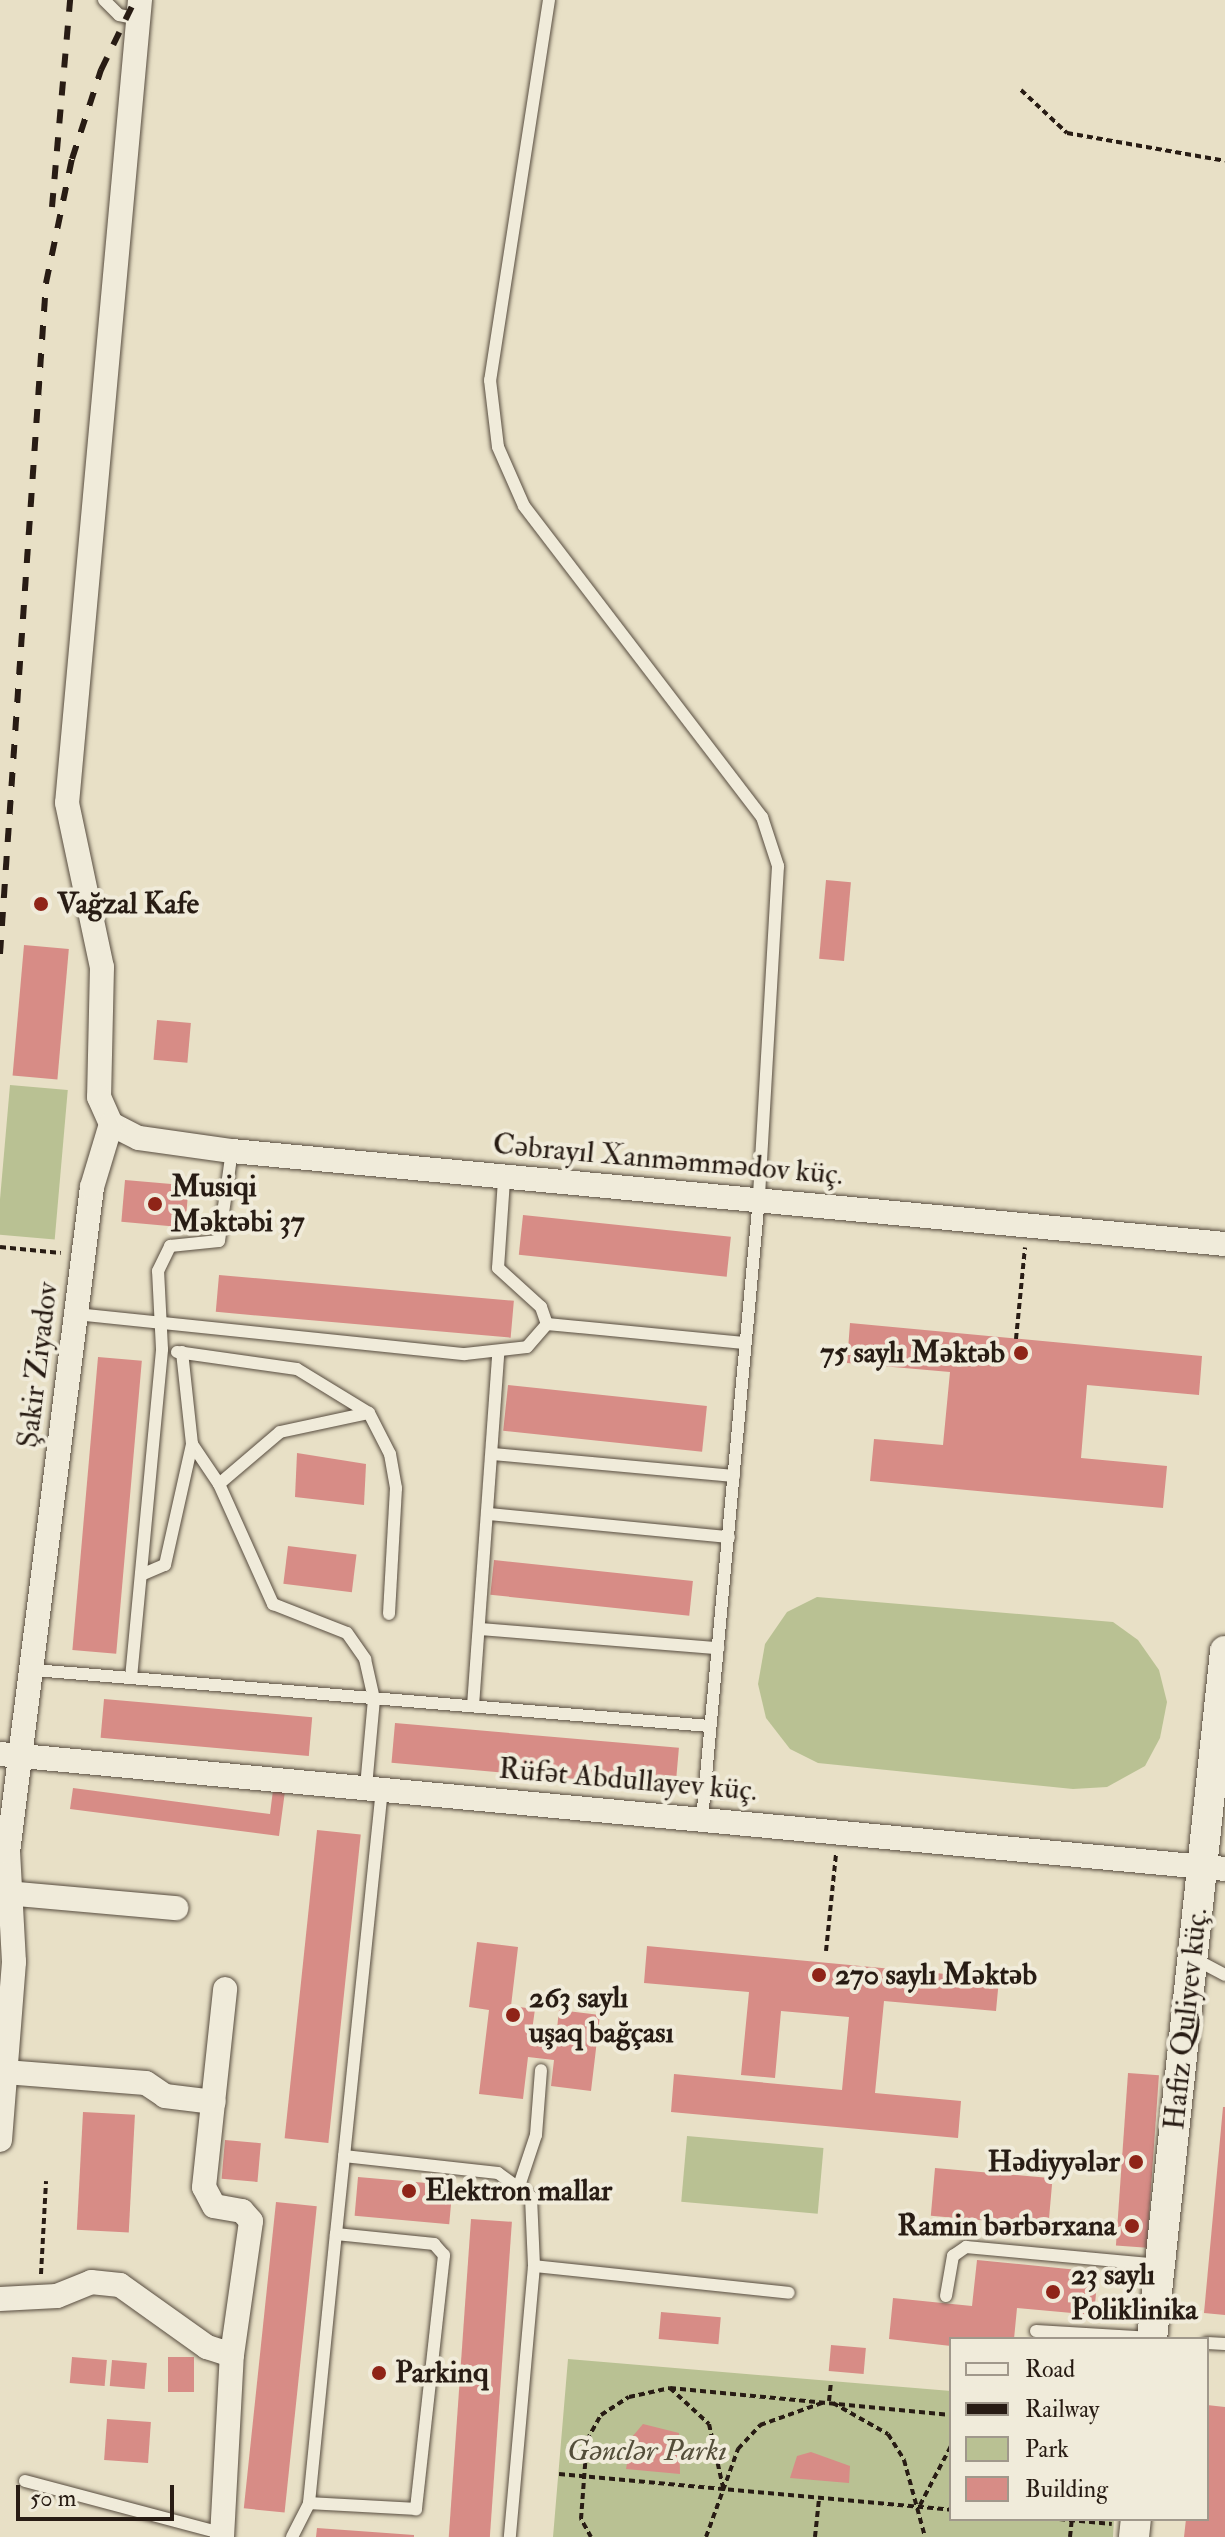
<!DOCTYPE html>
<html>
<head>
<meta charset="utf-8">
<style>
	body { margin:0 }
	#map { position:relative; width:1225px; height:2537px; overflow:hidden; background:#e8e0c6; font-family:"IM FELL Double Pica",serif }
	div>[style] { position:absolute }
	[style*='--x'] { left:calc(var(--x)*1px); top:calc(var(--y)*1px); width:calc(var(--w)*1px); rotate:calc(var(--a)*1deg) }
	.green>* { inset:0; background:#b9c193; transform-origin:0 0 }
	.building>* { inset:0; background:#d78c86; transform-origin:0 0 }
	.path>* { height:4px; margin-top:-2px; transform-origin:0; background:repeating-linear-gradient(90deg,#281c14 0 6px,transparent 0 10px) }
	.roads { filter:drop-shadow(0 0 2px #584d40) drop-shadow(0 0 2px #584d40) }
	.service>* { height:12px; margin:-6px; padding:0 6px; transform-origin:6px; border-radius:6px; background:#f0ebda }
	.minor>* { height:24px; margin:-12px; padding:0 12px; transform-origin:12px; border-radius:12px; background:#f0ebda }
	.tertiary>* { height:30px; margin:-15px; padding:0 15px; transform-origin:15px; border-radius:15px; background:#f0ebda }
	.rail>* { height:6px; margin-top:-3px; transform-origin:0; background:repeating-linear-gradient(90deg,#281c14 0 14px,transparent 0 28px) }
	.dots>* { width:22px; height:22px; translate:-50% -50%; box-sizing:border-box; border:4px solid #f0ebda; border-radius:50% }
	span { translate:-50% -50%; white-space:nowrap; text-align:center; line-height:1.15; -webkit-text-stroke:8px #f0ebda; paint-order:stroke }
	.poi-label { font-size:30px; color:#281c14; font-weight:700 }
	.left { translate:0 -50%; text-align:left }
	.right { translate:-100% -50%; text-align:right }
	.street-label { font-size:30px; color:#281c14 }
	.park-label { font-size:30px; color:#544e3a; font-style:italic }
	.legend { position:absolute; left:949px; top:2337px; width:260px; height:184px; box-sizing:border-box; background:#f0ebda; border:2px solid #a0988b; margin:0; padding:10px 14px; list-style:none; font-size:24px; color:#281c14 }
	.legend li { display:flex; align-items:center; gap:16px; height:40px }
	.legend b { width:40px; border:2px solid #a0988b }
	.scale { position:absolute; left:16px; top:2485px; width:158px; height:36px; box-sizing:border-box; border:4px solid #281c14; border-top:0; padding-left:10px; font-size:24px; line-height:28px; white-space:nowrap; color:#281c14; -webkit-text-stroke:6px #f0ebda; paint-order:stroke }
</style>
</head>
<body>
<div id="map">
	<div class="green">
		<div style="left:10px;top:1085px;width:58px;height:150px;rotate:5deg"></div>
		<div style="clip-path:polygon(817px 1597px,1113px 1622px,1138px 1640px,1159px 1670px,1167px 1702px,1160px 1738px,1145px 1766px,1107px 1787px,1073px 1789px,818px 1763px,790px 1749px,766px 1718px,758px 1684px,765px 1644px,787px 1612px)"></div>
		<div style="left:687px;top:2136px;width:137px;height:66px;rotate:5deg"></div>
		<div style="clip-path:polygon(568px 2359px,951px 2391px,951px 2519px,1114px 2519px,1113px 2537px,553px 2537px)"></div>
	</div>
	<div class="building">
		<div style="left:826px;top:880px;width:25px;height:79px;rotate:5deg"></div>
		<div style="left:24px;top:945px;width:45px;height:131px;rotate:5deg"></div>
		<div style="left:157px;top:1020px;width:34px;height:40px;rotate:5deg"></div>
		<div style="left:125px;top:1180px;width:64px;height:42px;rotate:5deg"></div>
		<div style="left:523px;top:1215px;width:209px;height:40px;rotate:6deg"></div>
		<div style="left:219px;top:1275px;width:296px;height:37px;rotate:5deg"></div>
		<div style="clip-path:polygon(850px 1323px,1202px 1356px,1199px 1395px,1087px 1385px,1081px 1458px,1167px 1466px,1163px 1508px,870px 1481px,874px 1439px,943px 1445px,950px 1372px,847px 1363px)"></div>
		<div style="left:98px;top:1357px;width:44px;height:294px;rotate:5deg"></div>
		<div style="left:508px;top:1385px;width:200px;height:46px;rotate:6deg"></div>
		<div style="clip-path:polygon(297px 1453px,366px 1464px,364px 1505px,295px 1497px)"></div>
		<div style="left:288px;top:1546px;width:69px;height:38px;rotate:7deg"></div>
		<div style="left:494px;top:1560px;width:200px;height:35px;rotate:6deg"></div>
		<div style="left:104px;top:1699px;width:209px;height:39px;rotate:5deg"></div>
		<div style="left:395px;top:1723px;width:285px;height:40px;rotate:5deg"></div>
		<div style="clip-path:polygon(73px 1788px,270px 1814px,273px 1790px,285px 1791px,279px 1836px,70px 1809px)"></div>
		<div style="left:317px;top:1830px;width:44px;height:310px;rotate:6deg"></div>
		<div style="clip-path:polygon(477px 1942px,518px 1947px,511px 2006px,535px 2009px,530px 2045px,555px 2048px,559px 2010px,600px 2015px,591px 2091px,551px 2086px,554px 2060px,528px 2057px,523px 2099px,479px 2094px,489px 2010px,469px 2007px)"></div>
		<div style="clip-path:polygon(647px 1946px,999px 1979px,996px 2011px,884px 2001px,875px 2093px,961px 2101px,958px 2138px,671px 2112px,674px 2074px,842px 2090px,849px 2017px,781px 2011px,775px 2078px,741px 2075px,749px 1992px,644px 1983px)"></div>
		<div style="left:1128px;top:2073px;width:31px;height:173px;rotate:4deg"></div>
		<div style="clip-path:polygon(1223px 2107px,1225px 2107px,1225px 2315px,1204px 2313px)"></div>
		<div style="left:83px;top:2112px;width:52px;height:118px;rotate:3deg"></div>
		<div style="left:225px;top:2140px;width:36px;height:39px;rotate:5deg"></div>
		<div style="left:935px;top:2168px;width:118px;height:48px;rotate:5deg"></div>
		<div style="left:358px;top:2177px;width:95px;height:39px;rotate:5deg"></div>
		<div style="left:276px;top:2202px;width:41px;height:308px;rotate:6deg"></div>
		<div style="left:471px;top:2219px;width:41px;height:320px;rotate:4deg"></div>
		<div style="clip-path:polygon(977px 2260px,1098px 2272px,1094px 2315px,1017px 2308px,1014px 2339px,951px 2339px,951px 2346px,889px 2339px,893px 2298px,972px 2306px)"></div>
		<div style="left:661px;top:2312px;width:60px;height:27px;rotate:5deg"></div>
		<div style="left:831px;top:2345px;width:35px;height:26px;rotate:5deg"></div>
		<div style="left:72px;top:2357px;width:35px;height:26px;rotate:5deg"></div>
		<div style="left:168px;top:2357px;width:26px;height:35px"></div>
		<div style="left:112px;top:2360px;width:35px;height:26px;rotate:5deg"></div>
		<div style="clip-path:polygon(1207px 2405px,1225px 2407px,1225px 2537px,1184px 2537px,1186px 2519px,1207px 2519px)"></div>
		<div style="left:107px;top:2419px;width:44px;height:41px;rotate:4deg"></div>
		<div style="clip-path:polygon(643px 2424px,679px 2433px,680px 2474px,626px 2469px,632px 2437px)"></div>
		<div style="clip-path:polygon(811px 2452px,850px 2466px,849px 2483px,790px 2478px,797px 2456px)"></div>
		<div style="clip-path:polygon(317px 2528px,414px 2535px,414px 2537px,316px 2537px)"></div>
	</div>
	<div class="path">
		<div style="--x:1021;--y:90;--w:63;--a:43.1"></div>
		<div style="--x:1067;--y:133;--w:160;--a:10"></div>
		<div style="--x:0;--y:1247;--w:61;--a:5.6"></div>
		<div style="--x:1016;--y:1339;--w:92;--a:-84.4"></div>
		<div style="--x:826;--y:1951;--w:98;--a:-84.1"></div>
		<div style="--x:41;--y:2274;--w:93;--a:-86.9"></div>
		<div style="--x:670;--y:2388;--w:53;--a:42.7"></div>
		<div style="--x:709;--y:2424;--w:65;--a:77.5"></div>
		<div style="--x:829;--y:2401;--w:20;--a:-84"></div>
		<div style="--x:833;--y:2403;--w:63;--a:29.4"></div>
		<div style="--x:888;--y:2434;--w:31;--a:58"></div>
		<div style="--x:904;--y:2460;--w:80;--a:74.7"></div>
		<div style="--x:559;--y:2474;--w:394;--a:5.2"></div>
		<div style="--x:920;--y:2505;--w:67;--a:-62.3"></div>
		<div style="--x:1059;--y:2519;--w:53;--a:5.4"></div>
		<div style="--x:591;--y:2537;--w:21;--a:-119"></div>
		<div style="--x:581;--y:2519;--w:79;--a:-85.7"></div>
		<div style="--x:587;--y:2440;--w:29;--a:-61"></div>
		<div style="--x:601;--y:2415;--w:33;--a:-33"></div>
		<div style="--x:629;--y:2397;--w:42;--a:-12.4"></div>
		<div style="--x:670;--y:2388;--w:282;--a:5.5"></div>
		<div style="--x:706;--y:2537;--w:94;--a:-70"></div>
		<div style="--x:738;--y:2449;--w:33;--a:-47"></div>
		<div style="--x:760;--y:2425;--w:69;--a:-19.5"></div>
		<div style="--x:815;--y:2537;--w:37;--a:-84"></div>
		<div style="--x:1070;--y:2537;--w:18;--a:-84"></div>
	</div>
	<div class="roads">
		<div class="service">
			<div style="--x:104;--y:0;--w:21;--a:45"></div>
			<div style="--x:119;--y:15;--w:20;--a:11"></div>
			<div style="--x:549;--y:0;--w:385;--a:98.8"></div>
			<div style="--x:490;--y:380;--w:67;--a:83.2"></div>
			<div style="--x:498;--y:447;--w:64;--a:66.2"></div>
			<div style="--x:524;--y:506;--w:392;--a:52.6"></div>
			<div style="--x:762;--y:817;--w:52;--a:71.9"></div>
			<div style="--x:778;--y:866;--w:333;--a:93.3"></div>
			<div style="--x:759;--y:1198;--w:624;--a:95.24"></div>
			<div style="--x:504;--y:1180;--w:88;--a:93.9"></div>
			<div style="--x:498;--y:1268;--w:58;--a:42.2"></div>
			<div style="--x:541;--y:1307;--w:18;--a:71"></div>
			<div style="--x:76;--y:1314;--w:391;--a:5.9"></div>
			<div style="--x:465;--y:1354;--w:62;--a:-6.4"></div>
			<div style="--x:527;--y:1347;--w:30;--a:-49"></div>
			<div style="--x:547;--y:1324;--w:198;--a:5.5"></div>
			<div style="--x:177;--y:1352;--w:121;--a:8.1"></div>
			<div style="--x:297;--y:1369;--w:84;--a:31.4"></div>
			<div style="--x:369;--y:1413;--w:46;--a:62.9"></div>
			<div style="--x:390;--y:1454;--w:35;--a:80"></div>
			<div style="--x:396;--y:1488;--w:126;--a:93.2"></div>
			<div style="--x:182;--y:1352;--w:93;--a:83.8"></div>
			<div style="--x:192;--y:1444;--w:48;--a:56"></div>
			<div style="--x:219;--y:1484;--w:132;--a:65.8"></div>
			<div style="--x:273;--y:1604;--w:79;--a:21.4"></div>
			<div style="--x:347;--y:1633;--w:32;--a:55"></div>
			<div style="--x:365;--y:1659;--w:41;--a:77.3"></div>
			<div style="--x:374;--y:1699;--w:88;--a:95.2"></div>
			<div style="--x:493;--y:1454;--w:242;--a:5.2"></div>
			<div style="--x:219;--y:1484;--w:80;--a:-40.4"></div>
			<div style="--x:280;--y:1432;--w:91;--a:-12.1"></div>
			<div style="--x:489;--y:1514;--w:241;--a:5.5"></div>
			<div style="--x:141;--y:1575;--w:26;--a:-23"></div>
			<div style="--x:165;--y:1565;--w:124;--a:-77.4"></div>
			<div style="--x:480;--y:1629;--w:239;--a:4.6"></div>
			<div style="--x:34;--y:1670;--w:678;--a:4.74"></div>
			<div style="--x:131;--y:1678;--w:330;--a:-84.6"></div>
			<div style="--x:162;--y:1349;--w:78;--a:-92.9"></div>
			<div style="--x:158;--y:1271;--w:28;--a:-64"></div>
			<div style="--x:170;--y:1246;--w:49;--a:-5.8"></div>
			<div style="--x:219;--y:1241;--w:91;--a:-81.8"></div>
			<div style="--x:473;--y:1706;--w:352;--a:-85.9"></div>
			<div style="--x:1195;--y:1959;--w:34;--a:28"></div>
			<div style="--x:344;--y:2156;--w:155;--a:6.3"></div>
			<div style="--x:498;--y:2173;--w:41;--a:36"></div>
			<div style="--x:531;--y:2197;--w:69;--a:87.5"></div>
			<div style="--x:534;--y:2266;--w:272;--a:95.1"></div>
			<div style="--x:520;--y:2183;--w:51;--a:-71.6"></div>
			<div style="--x:536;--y:2135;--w:65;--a:-85.6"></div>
			<div style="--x:336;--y:2234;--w:99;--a:5.8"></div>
			<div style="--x:434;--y:2244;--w:15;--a:48"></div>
			<div style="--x:444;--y:2255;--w:256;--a:96.3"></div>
			<div style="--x:416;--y:2509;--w:107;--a:-176.8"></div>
			<div style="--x:309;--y:2503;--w:270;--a:-84.3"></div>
			<div style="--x:336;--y:2234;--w:448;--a:-84.1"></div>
			<div style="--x:534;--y:2266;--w:256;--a:6"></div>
			<div style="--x:946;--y:2296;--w:41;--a:-80.1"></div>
			<div style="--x:953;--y:2256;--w:16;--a:-35"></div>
			<div style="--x:966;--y:2247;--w:195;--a:5.3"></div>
			<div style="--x:1036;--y:2331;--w:116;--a:3.5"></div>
			<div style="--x:1207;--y:2343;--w:18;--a:3"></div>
			<div style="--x:25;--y:2481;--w:199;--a:14.9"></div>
			<div style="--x:292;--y:2537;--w:38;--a:-63"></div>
		</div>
		<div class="minor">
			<div style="--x:140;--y:0;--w:806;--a:95.19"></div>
			<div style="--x:67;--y:803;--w:168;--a:78"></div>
			<div style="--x:102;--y:967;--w:130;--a:91.3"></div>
			<div style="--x:99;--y:1097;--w:30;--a:66"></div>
			<div style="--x:111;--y:1124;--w:31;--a:27"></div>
			<div style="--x:139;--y:1138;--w:94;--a:8"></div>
			<div style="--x:232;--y:1151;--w:997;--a:5.35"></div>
			<div style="--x:0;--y:1754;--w:1230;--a:5.36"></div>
			<div style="--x:7;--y:1893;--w:170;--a:5.1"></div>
			<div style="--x:5;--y:2072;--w:141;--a:4.5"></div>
			<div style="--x:146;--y:2083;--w:23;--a:34"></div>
			<div style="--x:165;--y:2096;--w:49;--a:7"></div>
			<div style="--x:0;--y:2140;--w:179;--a:-85.5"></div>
			<div style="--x:14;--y:1962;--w:110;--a:-93.1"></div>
			<div style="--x:8;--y:1852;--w:670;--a:-82.8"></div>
			<div style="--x:92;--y:1187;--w:66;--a:-73.2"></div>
			<div style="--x:0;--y:2299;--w:57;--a:-3"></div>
			<div style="--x:57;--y:2296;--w:37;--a:-22"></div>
			<div style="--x:91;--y:2282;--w:29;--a:6"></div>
			<div style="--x:120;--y:2285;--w:107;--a:35.5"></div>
			<div style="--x:207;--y:2347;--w:26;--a:18"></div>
			<div style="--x:222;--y:2537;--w:182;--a:-86.9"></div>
			<div style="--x:232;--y:2355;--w:135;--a:-81.9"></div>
			<div style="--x:251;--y:2221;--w:13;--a:-132"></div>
			<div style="--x:242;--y:2211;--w:28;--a:-170"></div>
			<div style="--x:214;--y:2206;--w:21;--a:-118"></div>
			<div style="--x:204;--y:2187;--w:199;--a:-83.9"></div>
		</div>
		<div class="tertiary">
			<div style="--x:1152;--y:2339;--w:692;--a:-83.94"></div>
			<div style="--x:1134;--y:2537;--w:18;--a:-84"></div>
		</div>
	</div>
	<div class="rail">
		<div style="--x:52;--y:207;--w:208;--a:-85"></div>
		<div style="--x:0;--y:954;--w:673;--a:-86.08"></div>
		<div style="--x:46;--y:283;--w:127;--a:-78.2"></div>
		<div style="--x:72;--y:159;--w:94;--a:-72"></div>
		<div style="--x:101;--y:70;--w:78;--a:-64.1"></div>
	</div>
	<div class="dots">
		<div style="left:41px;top:904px;background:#8f2418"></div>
		<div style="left:155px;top:1204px;background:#8f2418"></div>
		<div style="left:1021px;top:1353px;background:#8f2418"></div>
		<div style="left:819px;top:1975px;background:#8f2418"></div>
		<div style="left:513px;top:2015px;background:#8f2418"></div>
		<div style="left:1136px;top:2162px;background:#8f2418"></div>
		<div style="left:409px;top:2191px;background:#8f2418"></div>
		<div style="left:1132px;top:2226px;background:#8f2418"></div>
		<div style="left:1053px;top:2292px;background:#8f2418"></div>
		<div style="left:379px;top:2373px;background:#8f2418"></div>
	</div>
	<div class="poi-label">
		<span class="left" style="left:57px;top:904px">Vağzal Kafe</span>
		<span class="left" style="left:171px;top:1204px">Musiqi<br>Məktəbi 37</span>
		<span class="right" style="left:1005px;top:1353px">75 saylı Məktəb</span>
		<span class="left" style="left:835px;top:1975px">270 saylı Məktəb</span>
		<span class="left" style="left:529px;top:2015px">263 saylı<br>uşaq bağçası</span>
		<span class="right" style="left:1120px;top:2162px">Hədiyyələr</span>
		<span class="left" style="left:425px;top:2191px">Elektron mallar</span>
		<span class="right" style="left:1116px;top:2226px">Ramin bərbərxana</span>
		<span class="left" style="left:1071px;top:2292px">23 saylı<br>Poliklinika</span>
		<span class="left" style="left:395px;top:2373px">Parkinq</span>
	</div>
	<div class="street-label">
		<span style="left:668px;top:1160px;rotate:5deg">Cəbrayıl Xanməmmədov küç.</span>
		<span style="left:38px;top:1365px;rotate:-83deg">Şakir Ziyadov</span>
		<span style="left:628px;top:1780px;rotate:5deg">Rüfət Abdullayev küç.</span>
		<span style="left:1186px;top:2019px;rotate:-84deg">Hafiz Quliyev küç.</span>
	</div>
	<div class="park-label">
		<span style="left:647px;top:2451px">Gənclər Parkı</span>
	</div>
	<ul class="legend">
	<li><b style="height:10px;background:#f0ebda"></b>Road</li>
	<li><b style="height:10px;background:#281c14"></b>Railway</li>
	<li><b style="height:22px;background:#b9c193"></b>Park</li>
	<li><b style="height:22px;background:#d78c86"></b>Building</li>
	</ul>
	<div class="scale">50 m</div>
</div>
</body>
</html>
